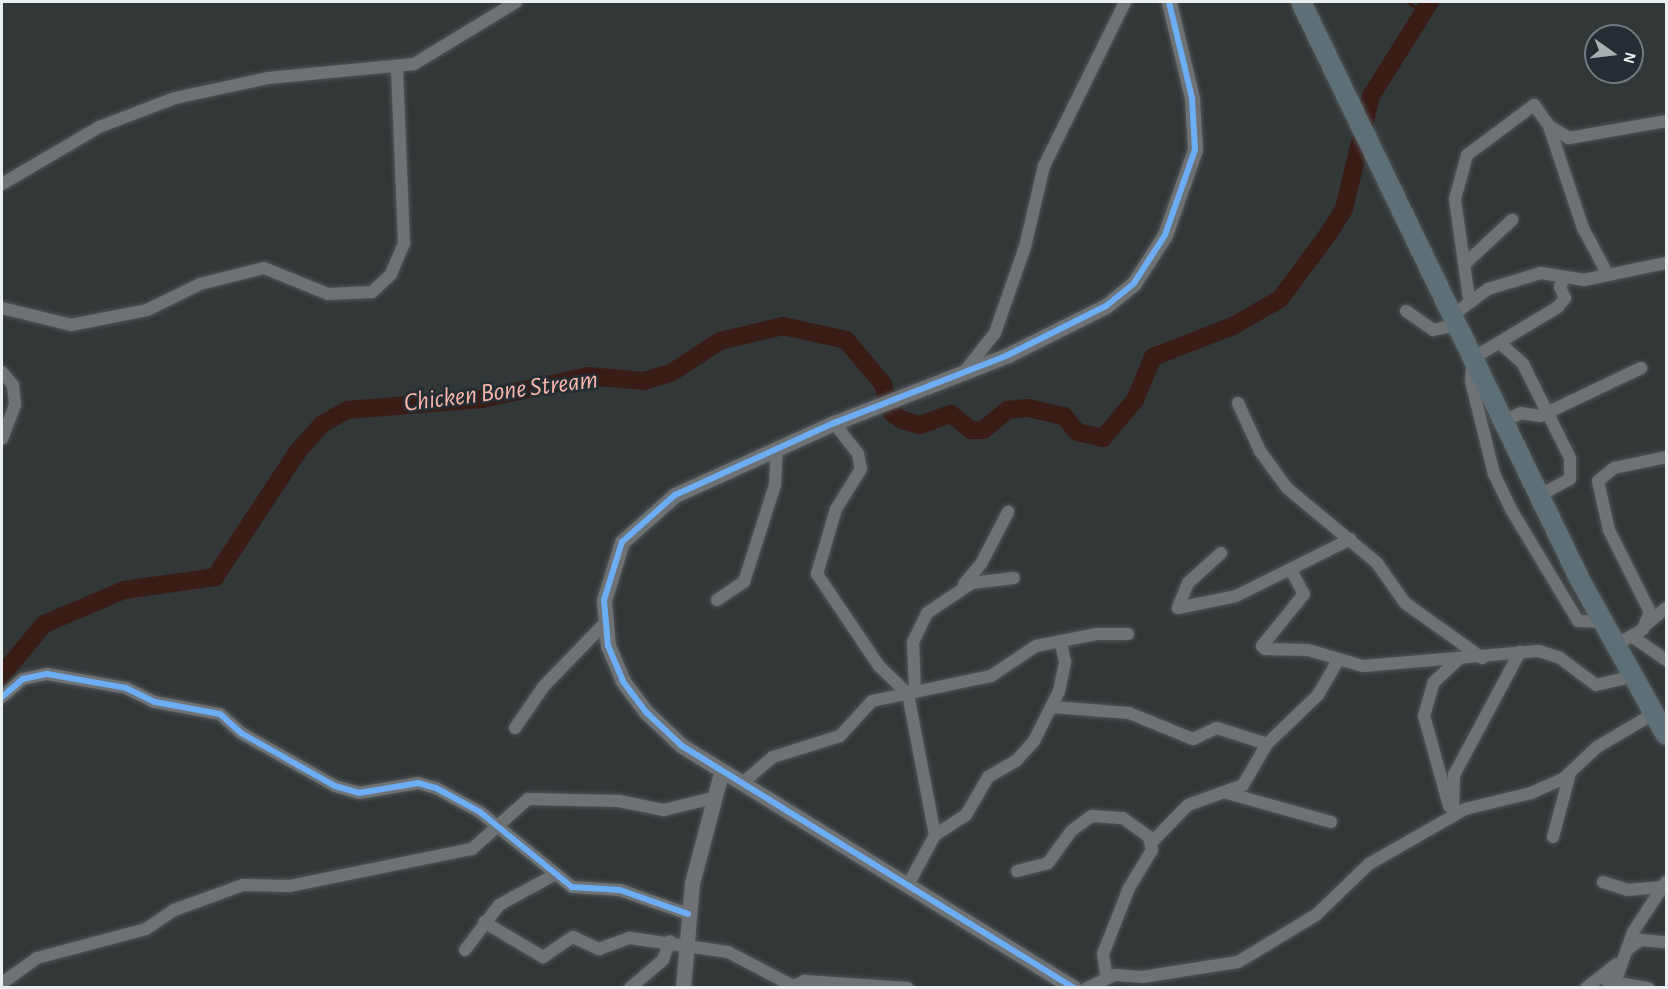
<!DOCTYPE html>
<html>
<head>
<meta charset="utf-8">
<style>
	body { margin:0 }
	#map { position:relative; width:1668px; height:989px; overflow:hidden; background:#323738; font-family:"Alegreya Sans",sans-serif }
	div>[style] { position:absolute }
	[style*='--x'] { left:calc(var(--x)*1px); top:calc(var(--y)*1px); width:calc(var(--w)*1px); rotate:calc(var(--a)*1deg) }
	.stream>* { height:3px; margin:-1.5px; padding:0 1.5px; transform-origin:1.5px; border-radius:1.5px; background:#3a1c17 }
	.river>* { height:18px; margin:-9px; padding:0 9px; transform-origin:9px; border-radius:9px; background:#3a1c17 }
	.roads { filter:drop-shadow(0 0 2px #505556) drop-shadow(0 0 2px #505556) }
	.minor>* { height:12px; margin:-6px; padding:0 6px; transform-origin:6px; border-radius:6px; background:#6e7274 }
	.tertiary>* { height:15px; margin:-7.5px; padding:0 7.5px; transform-origin:7.5px; border-radius:7.5px; background:#6e7274 }
	.trunk>* { height:20px; margin:-10px; padding:0 10px; transform-origin:10px; border-radius:10px; background:#5e7076 }
	.cycleway>* { height:6px; margin:-3px; padding:0 3px; transform-origin:3px; border-radius:3px; background:#6dadf4 }
	span { translate:-50% -50%; white-space:nowrap; text-align:center; line-height:1.15; -webkit-text-stroke:5px #242e32; paint-order:stroke }
	.water-label { font-size:26px; color:#ffb7ac; font-style:italic }
	.frame { position:absolute; inset:0; border:3px solid #e8eff1; pointer-events:none }
	.north { position:absolute; left:1584px; top:24px; width:60px; height:60px; box-sizing:border-box; background:#242e32; border:2px solid #727b7e; border-radius:50%; rotate:104deg; font-size:16px; font-weight:700; line-height:24px; text-align:center; color:#e8eff1 }
	.north::after { content:''; display:block; margin:auto; width:21px; height:27px; background:#a8afb0; clip-path:polygon(50% 0,100% 100%,50% 72%,0 100%) }
</style>
</head>
<body>
<div id="map">
	<div class="stream">
		<div style="--x:1408;--y:2;--w:18;--a:38"></div>
	</div>
	<div class="river">
		<div style="--x:2;--y:675;--w:66;--a:-50.5"></div>
		<div style="--x:44;--y:624;--w:87;--a:-23"></div>
		<div style="--x:124;--y:590;--w:92;--a:-8.1"></div>
		<div style="--x:215;--y:577;--w:151;--a:-56.6"></div>
		<div style="--x:298;--y:451;--w:36;--a:-48"></div>
		<div style="--x:322;--y:424;--w:29;--a:-29"></div>
		<div style="--x:347;--y:410;--w:135;--a:-4.7"></div>
		<div style="--x:482;--y:399;--w:108;--a:-12.2"></div>
		<div style="--x:588;--y:376;--w:56;--a:5.1"></div>
		<div style="--x:644;--y:381;--w:28;--a:-17"></div>
		<div style="--x:671;--y:373;--w:59;--a:-33.1"></div>
		<div style="--x:720;--y:341;--w:65;--a:-13.4"></div>
		<div style="--x:783;--y:326;--w:65;--a:12.5"></div>
		<div style="--x:846;--y:340;--w:57;--a:49.9"></div>
		<div style="--x:883;--y:384;--w:30;--a:73"></div>
		<div style="--x:892;--y:413;--w:12;--a:35"></div>
		<div style="--x:902;--y:420;--w:19;--a:16"></div>
		<div style="--x:920;--y:425;--w:33;--a:-20"></div>
		<div style="--x:951;--y:414;--w:26;--a:39"></div>
		<div style="--x:971;--y:430;--w:12;--a:0"></div>
		<div style="--x:983;--y:430;--w:32;--a:-39"></div>
		<div style="--x:1008;--y:410;--w:20;--a:-6"></div>
		<div style="--x:1028;--y:408;--w:37;--a:13"></div>
		<div style="--x:1064;--y:416;--w:21;--a:51"></div>
		<div style="--x:1077;--y:432;--w:27;--a:13"></div>
		<div style="--x:1103;--y:438;--w:50;--a:-49.9"></div>
		<div style="--x:1135;--y:400;--w:47;--a:-67.3"></div>
		<div style="--x:1153;--y:357;--w:86;--a:-21.2"></div>
		<div style="--x:1233;--y:326;--w:54;--a:-29.9"></div>
		<div style="--x:1280;--y:299;--w:82;--a:-53.4"></div>
		<div style="--x:1329;--y:233;--w:28;--a:-58"></div>
		<div style="--x:1344;--y:209;--w:116;--a:-76.6"></div>
		<div style="--x:1371;--y:96;--w:111;--a:-57.9"></div>
	</div>
	<div class="roads">
		<div class="minor">
			<div style="--x:1549;--y:126;--w:108;--a:71.6"></div>
			<div style="--x:1583;--y:228;--w:53;--a:62"></div>
			<div style="--x:2;--y:184;--w:113;--a:-30.4"></div>
			<div style="--x:99;--y:127;--w:81;--a:-20.9"></div>
			<div style="--x:175;--y:98;--w:95;--a:-12.1"></div>
			<div style="--x:268;--y:78;--w:147;--a:-5.5"></div>
			<div style="--x:414;--y:64;--w:119;--a:-31.3"></div>
			<div style="--x:1467;--y:262;--w:62;--a:-43"></div>
			<div style="--x:1564;--y:278;--w:10;--a:114"></div>
			<div style="--x:1560;--y:287;--w:12;--a:66"></div>
			<div style="--x:1565;--y:298;--w:11;--a:128"></div>
			<div style="--x:1558;--y:307;--w:99;--a:149"></div>
			<div style="--x:1473;--y:358;--w:23;--a:95"></div>
			<div style="--x:1471;--y:381;--w:96;--a:76.1"></div>
			<div style="--x:1494;--y:474;--w:41;--a:64.1"></div>
			<div style="--x:1512;--y:511;--w:128;--a:59"></div>
			<div style="--x:1578;--y:621;--w:24;--a:2"></div>
			<div style="--x:1469;--y:299;--w:101;--a:-98"></div>
			<div style="--x:1455;--y:199;--w:46;--a:-74.7"></div>
			<div style="--x:1467;--y:155;--w:84;--a:-36.7"></div>
			<div style="--x:1534;--y:105;--w:26;--a:54"></div>
			<div style="--x:1549;--y:126;--w:23;--a:31"></div>
			<div style="--x:1569;--y:138;--w:98;--a:-9.9"></div>
			<div style="--x:2;--y:308;--w:71;--a:13.8"></div>
			<div style="--x:71;--y:325;--w:77;--a:-11.2"></div>
			<div style="--x:147;--y:310;--w:59;--a:-26.1"></div>
			<div style="--x:200;--y:284;--w:66;--a:-14"></div>
			<div style="--x:264;--y:268;--w:69;--a:22.1"></div>
			<div style="--x:328;--y:294;--w:44;--a:-2.6"></div>
			<div style="--x:372;--y:292;--w:26;--a:-43"></div>
			<div style="--x:391;--y:274;--w:34;--a:-67"></div>
			<div style="--x:404;--y:243;--w:176;--a:-92.3"></div>
			<div style="--x:1406;--y:311;--w:33;--a:35"></div>
			<div style="--x:1433;--y:330;--w:25;--a:-12"></div>
			<div style="--x:1453;--y:315;--w:44;--a:-36.6"></div>
			<div style="--x:1488;--y:289;--w:55;--a:-16.8"></div>
			<div style="--x:1541;--y:273;--w:44;--a:9.2"></div>
			<div style="--x:1584;--y:280;--w:84;--a:-11.7"></div>
			<div style="--x:1500;--y:343;--w:31;--a:42"></div>
			<div style="--x:1523;--y:364;--w:105;--a:63.4"></div>
			<div style="--x:1570;--y:458;--w:21;--a:90"></div>
			<div style="--x:1570;--y:479;--w:34;--a:152"></div>
			<div style="--x:965;--y:371;--w:48;--a:-51.7"></div>
			<div style="--x:995;--y:333;--w:91;--a:-70.8"></div>
			<div style="--x:1025;--y:247;--w:83;--a:-76.8"></div>
			<div style="--x:1044;--y:166;--w:183;--a:-63.7"></div>
			<div style="--x:2;--y:372;--w:17;--a:50"></div>
			<div style="--x:13;--y:385;--w:20;--a:84"></div>
			<div style="--x:15;--y:405;--w:36;--a:111"></div>
			<div style="--x:1238;--y:403;--w:53;--a:65.4"></div>
			<div style="--x:1260;--y:451;--w:46;--a:53.9"></div>
			<div style="--x:1287;--y:488;--w:117;--a:39.8"></div>
			<div style="--x:1377;--y:563;--w:49;--a:55"></div>
			<div style="--x:1405;--y:603;--w:95;--a:35.5"></div>
			<div style="--x:1504;--y:421;--w:19;--a:-25"></div>
			<div style="--x:1521;--y:413;--w:19;--a:9"></div>
			<div style="--x:1540;--y:416;--w:112;--a:-25.4"></div>
			<div style="--x:834;--y:423;--w:39;--a:52"></div>
			<div style="--x:858;--y:454;--w:15;--a:79"></div>
			<div style="--x:861;--y:469;--w:47;--a:122"></div>
			<div style="--x:836;--y:509;--w:68;--a:106.3"></div>
			<div style="--x:817;--y:574;--w:111;--a:56"></div>
			<div style="--x:879;--y:666;--w:40;--a:44"></div>
			<div style="--x:908;--y:694;--w:144;--a:79.2"></div>
			<div style="--x:935;--y:835;--w:57;--a:118.4"></div>
			<div style="--x:1221;--y:553;--w:45;--a:137.7"></div>
			<div style="--x:1188;--y:583;--w:27;--a:112"></div>
			<div style="--x:1178;--y:608;--w:59;--a:-11.7"></div>
			<div style="--x:1236;--y:596;--w:128;--a:-26.4"></div>
			<div style="--x:1291;--y:570;--w:27;--a:62"></div>
			<div style="--x:1304;--y:594;--w:67;--a:128.9"></div>
			<div style="--x:1262;--y:646;--w:4;--a:45"></div>
			<div style="--x:1265;--y:649;--w:43;--a:1.3"></div>
			<div style="--x:1308;--y:650;--w:57;--a:16.2"></div>
			<div style="--x:1363;--y:666;--w:177;--a:-4.9"></div>
			<div style="--x:1539;--y:651;--w:22;--a:18"></div>
			<div style="--x:1560;--y:658;--w:45;--a:36.9"></div>
			<div style="--x:1596;--y:685;--w:36;--a:-13"></div>
			<div style="--x:964;--y:584;--w:26;--a:-50"></div>
			<div style="--x:981;--y:564;--w:59;--a:-62.6"></div>
			<div style="--x:717;--y:600;--w:32;--a:-34"></div>
			<div style="--x:744;--y:582;--w:102;--a:-72.3"></div>
			<div style="--x:775;--y:485;--w:36;--a:-87"></div>
			<div style="--x:1647;--y:624;--w:25;--a:-40"></div>
			<div style="--x:1633;--y:637;--w:40;--a:34.9"></div>
			<div style="--x:1614;--y:646;--w:34;--a:-30"></div>
			<div style="--x:1643;--y:629;--w:18;--a:-68"></div>
			<div style="--x:1650;--y:612;--w:92;--a:-116.6"></div>
			<div style="--x:1609;--y:530;--w:50;--a:-102.7"></div>
			<div style="--x:1598;--y:481;--w:21;--a:-39"></div>
			<div style="--x:1614;--y:468;--w:53;--a:-11.9"></div>
			<div style="--x:915;--y:691;--w:49;--a:-92.3"></div>
			<div style="--x:913;--y:642;--w:32;--a:-64"></div>
			<div style="--x:927;--y:613;--w:54;--a:-33.7"></div>
			<div style="--x:972;--y:583;--w:42;--a:-6.8"></div>
			<div style="--x:2;--y:697;--w:28;--a:-41"></div>
			<div style="--x:23;--y:679;--w:25;--a:-12"></div>
			<div style="--x:47;--y:674;--w:80;--a:10"></div>
			<div style="--x:126;--y:688;--w:32;--a:26"></div>
			<div style="--x:155;--y:702;--w:66;--a:10.5"></div>
			<div style="--x:220;--y:714;--w:28;--a:42"></div>
			<div style="--x:241;--y:733;--w:108;--a:29.4"></div>
			<div style="--x:335;--y:786;--w:25;--a:16"></div>
			<div style="--x:359;--y:793;--w:60;--a:-9.6"></div>
			<div style="--x:418;--y:783;--w:19;--a:16"></div>
			<div style="--x:436;--y:788;--w:50;--a:28.6"></div>
			<div style="--x:480;--y:812;--w:119;--a:39.2"></div>
			<div style="--x:572;--y:887;--w:48;--a:3.6"></div>
			<div style="--x:620;--y:890;--w:72;--a:19.4"></div>
			<div style="--x:1052;--y:707;--w:77;--a:4.5"></div>
			<div style="--x:1129;--y:713;--w:69;--a:22.1"></div>
			<div style="--x:1193;--y:739;--w:26;--a:-25"></div>
			<div style="--x:1217;--y:728;--w:52;--a:17.7"></div>
			<div style="--x:515;--y:728;--w:51;--a:-55.4"></div>
			<div style="--x:544;--y:686;--w:86;--a:-45.9"></div>
			<div style="--x:741;--y:784;--w:42;--a:-40.2"></div>
			<div style="--x:773;--y:757;--w:70;--a:-17.4"></div>
			<div style="--x:840;--y:736;--w:47;--a:-47.6"></div>
			<div style="--x:872;--y:701;--w:122;--a:-11.9"></div>
			<div style="--x:991;--y:676;--w:54;--a:-33.7"></div>
			<div style="--x:1036;--y:646;--w:61;--a:-11.3"></div>
			<div style="--x:1096;--y:634;--w:32;--a:0"></div>
			<div style="--x:1227;--y:793;--w:108;--a:15.6"></div>
			<div style="--x:1449;--y:806;--w:93;--a:-105.5"></div>
			<div style="--x:1424;--y:716;--w:35;--a:-74"></div>
			<div style="--x:1434;--y:682;--w:33;--a:-43"></div>
			<div style="--x:1453;--y:815;--w:40;--a:-88.6"></div>
			<div style="--x:1454;--y:775;--w:140;--a:-61.8"></div>
			<div style="--x:935;--y:835;--w:37;--a:-33"></div>
			<div style="--x:966;--y:815;--w:44;--a:-59.9"></div>
			<div style="--x:988;--y:777;--w:32;--a:-30"></div>
			<div style="--x:1016;--y:761;--w:27;--a:-48"></div>
			<div style="--x:1034;--y:741;--w:56;--a:-63.4"></div>
			<div style="--x:1059;--y:691;--w:30;--a:-78"></div>
			<div style="--x:1065;--y:662;--w:19;--a:-102"></div>
			<div style="--x:1553;--y:837;--w:66;--a:-75.1"></div>
			<div style="--x:1152;--y:842;--w:52;--a:-45.8"></div>
			<div style="--x:1188;--y:805;--w:59;--a:-20"></div>
			<div style="--x:1243;--y:785;--w:48;--a:-59.7"></div>
			<div style="--x:1267;--y:744;--w:71;--a:-43.9"></div>
			<div style="--x:1318;--y:695;--w:38;--a:-60"></div>
			<div style="--x:1017;--y:871;--w:32;--a:-14"></div>
			<div style="--x:1048;--y:863;--w:39;--a:-54"></div>
			<div style="--x:1071;--y:831;--w:26;--a:-36"></div>
			<div style="--x:1092;--y:816;--w:31;--a:4"></div>
			<div style="--x:1123;--y:818;--w:32;--a:36"></div>
			<div style="--x:1149;--y:837;--w:13;--a:77"></div>
			<div style="--x:1152;--y:850;--w:44;--a:121.2"></div>
			<div style="--x:1129;--y:888;--w:71;--a:111.5"></div>
			<div style="--x:1103;--y:954;--w:24;--a:81"></div>
			<div style="--x:1603;--y:882;--w:25;--a:18"></div>
			<div style="--x:1627;--y:890;--w:36;--a:-5"></div>
			<div style="--x:484;--y:922;--w:69;--a:30.7"></div>
			<div style="--x:543;--y:957;--w:36;--a:-34"></div>
			<div style="--x:573;--y:937;--w:29;--a:25"></div>
			<div style="--x:599;--y:949;--w:33;--a:-20"></div>
			<div style="--x:630;--y:938;--w:99;--a:8.1"></div>
			<div style="--x:728;--y:952;--w:73;--a:27.6"></div>
			<div style="--x:793;--y:986;--w:12;--a:-24"></div>
			<div style="--x:804;--y:981;--w:104;--a:3.9"></div>
			<div style="--x:465;--y:950;--w:56;--a:-52.9"></div>
			<div style="--x:499;--y:905;--w:60;--a:-28.7"></div>
			<div style="--x:1627;--y:950;--w:17;--a:-36"></div>
			<div style="--x:1641;--y:940;--w:25;--a:5"></div>
			<div style="--x:1607;--y:981;--w:42;--a:9.7"></div>
			<div style="--x:2;--y:983;--w:43;--a:-35.5"></div>
			<div style="--x:37;--y:958;--w:113;--a:-14.9"></div>
			<div style="--x:146;--y:929;--w:34;--a:-34"></div>
			<div style="--x:174;--y:910;--w:73;--a:-19.9"></div>
			<div style="--x:243;--y:885;--w:47;--a:1.2"></div>
			<div style="--x:290;--y:886;--w:186;--a:-11.5"></div>
			<div style="--x:472;--y:849;--w:75;--a:-41.8"></div>
			<div style="--x:528;--y:799;--w:91;--a:1.3"></div>
			<div style="--x:619;--y:801;--w:46;--a:11.3"></div>
			<div style="--x:664;--y:810;--w:50;--a:-13.8"></div>
			<div style="--x:630;--y:988;--w:43;--a:-40.3"></div>
			<div style="--x:663;--y:960;--w:20;--a:-70"></div>
			<div style="--x:1087;--y:988;--w:31;--a:-25"></div>
			<div style="--x:1115;--y:975;--w:27;--a:4"></div>
			<div style="--x:1142;--y:977;--w:97;--a:-8.9"></div>
			<div style="--x:1238;--y:962;--w:91;--a:-31.1"></div>
			<div style="--x:1316;--y:915;--w:74;--a:-43.9"></div>
			<div style="--x:1369;--y:864;--w:111;--a:-29.8"></div>
			<div style="--x:1465;--y:809;--w:68;--a:-13.6"></div>
			<div style="--x:1531;--y:793;--w:36;--a:-24"></div>
			<div style="--x:1564;--y:778;--w:45;--a:-43.2"></div>
			<div style="--x:1597;--y:747;--w:65;--a:-30.5"></div>
			<div style="--x:1586;--y:988;--w:39;--a:-38"></div>
			<div style="--x:1613;--y:988;--w:59;--a:-70.3"></div>
			<div style="--x:1633;--y:932;--w:60;--a:-56.6"></div>
		</div>
		<div class="tertiary">
			<div style="--x:683;--y:988;--w:105;--a:-85.1"></div>
			<div style="--x:692;--y:883;--w:114;--a:-75.2"></div>
			<div style="--x:1074;--y:988;--w:462;--a:-148.3"></div>
			<div style="--x:681;--y:745;--w:48;--a:-136.7"></div>
			<div style="--x:646;--y:712;--w:39;--a:-127"></div>
			<div style="--x:623;--y:681;--w:38;--a:-113"></div>
			<div style="--x:608;--y:646;--w:46;--a:-95"></div>
			<div style="--x:604;--y:600;--w:61;--a:-72.8"></div>
			<div style="--x:622;--y:542;--w:71;--a:-41.6"></div>
			<div style="--x:675;--y:495;--w:175;--a:-24.4"></div>
			<div style="--x:834;--y:423;--w:187;--a:-21.3"></div>
			<div style="--x:1008;--y:355;--w:110;--a:-26.6"></div>
			<div style="--x:1106;--y:306;--w:36;--a:-39"></div>
			<div style="--x:1134;--y:283;--w:57;--a:-57.1"></div>
			<div style="--x:1165;--y:235;--w:90;--a:-70.6"></div>
			<div style="--x:1195;--y:150;--w:52;--a:-93.3"></div>
			<div style="--x:1192;--y:98;--w:99;--a:-103.5"></div>
		</div>
		<div class="trunk">
			<div style="--x:1301;--y:2;--w:642;--a:64.23"></div>
			<div style="--x:1580;--y:580;--w:177;--a:61"></div>
		</div>
	</div>
	<div class="cycleway">
		<div style="--x:2;--y:697;--w:28;--a:-41"></div>
		<div style="--x:23;--y:679;--w:25;--a:-12"></div>
		<div style="--x:47;--y:674;--w:80;--a:10"></div>
		<div style="--x:126;--y:688;--w:32;--a:26"></div>
		<div style="--x:155;--y:702;--w:66;--a:10.5"></div>
		<div style="--x:220;--y:714;--w:28;--a:42"></div>
		<div style="--x:241;--y:733;--w:108;--a:29.4"></div>
		<div style="--x:335;--y:786;--w:25;--a:16"></div>
		<div style="--x:359;--y:793;--w:60;--a:-9.6"></div>
		<div style="--x:418;--y:783;--w:19;--a:16"></div>
		<div style="--x:436;--y:788;--w:50;--a:28.6"></div>
		<div style="--x:480;--y:812;--w:119;--a:39.2"></div>
		<div style="--x:572;--y:887;--w:48;--a:3.6"></div>
		<div style="--x:620;--y:890;--w:72;--a:19.4"></div>
		<div style="--x:1074;--y:988;--w:462;--a:-148.3"></div>
		<div style="--x:681;--y:745;--w:48;--a:-136.7"></div>
		<div style="--x:646;--y:712;--w:39;--a:-127"></div>
		<div style="--x:623;--y:681;--w:38;--a:-113"></div>
		<div style="--x:608;--y:646;--w:46;--a:-95"></div>
		<div style="--x:604;--y:600;--w:61;--a:-72.8"></div>
		<div style="--x:622;--y:542;--w:71;--a:-41.6"></div>
		<div style="--x:675;--y:495;--w:175;--a:-24.4"></div>
		<div style="--x:834;--y:423;--w:187;--a:-21.3"></div>
		<div style="--x:1008;--y:355;--w:110;--a:-26.6"></div>
		<div style="--x:1106;--y:306;--w:36;--a:-39"></div>
		<div style="--x:1134;--y:283;--w:57;--a:-57.1"></div>
		<div style="--x:1165;--y:235;--w:90;--a:-70.6"></div>
		<div style="--x:1195;--y:150;--w:52;--a:-93.3"></div>
		<div style="--x:1192;--y:98;--w:99;--a:-103.5"></div>
	</div>
	<div class="water-label">
		<span style="left:501px;top:392px;rotate:-7deg">Chicken Bone Stream</span>
	</div>
	<div class="frame"></div>
	<div class="north">N</div>
</div>
</body>
</html>
